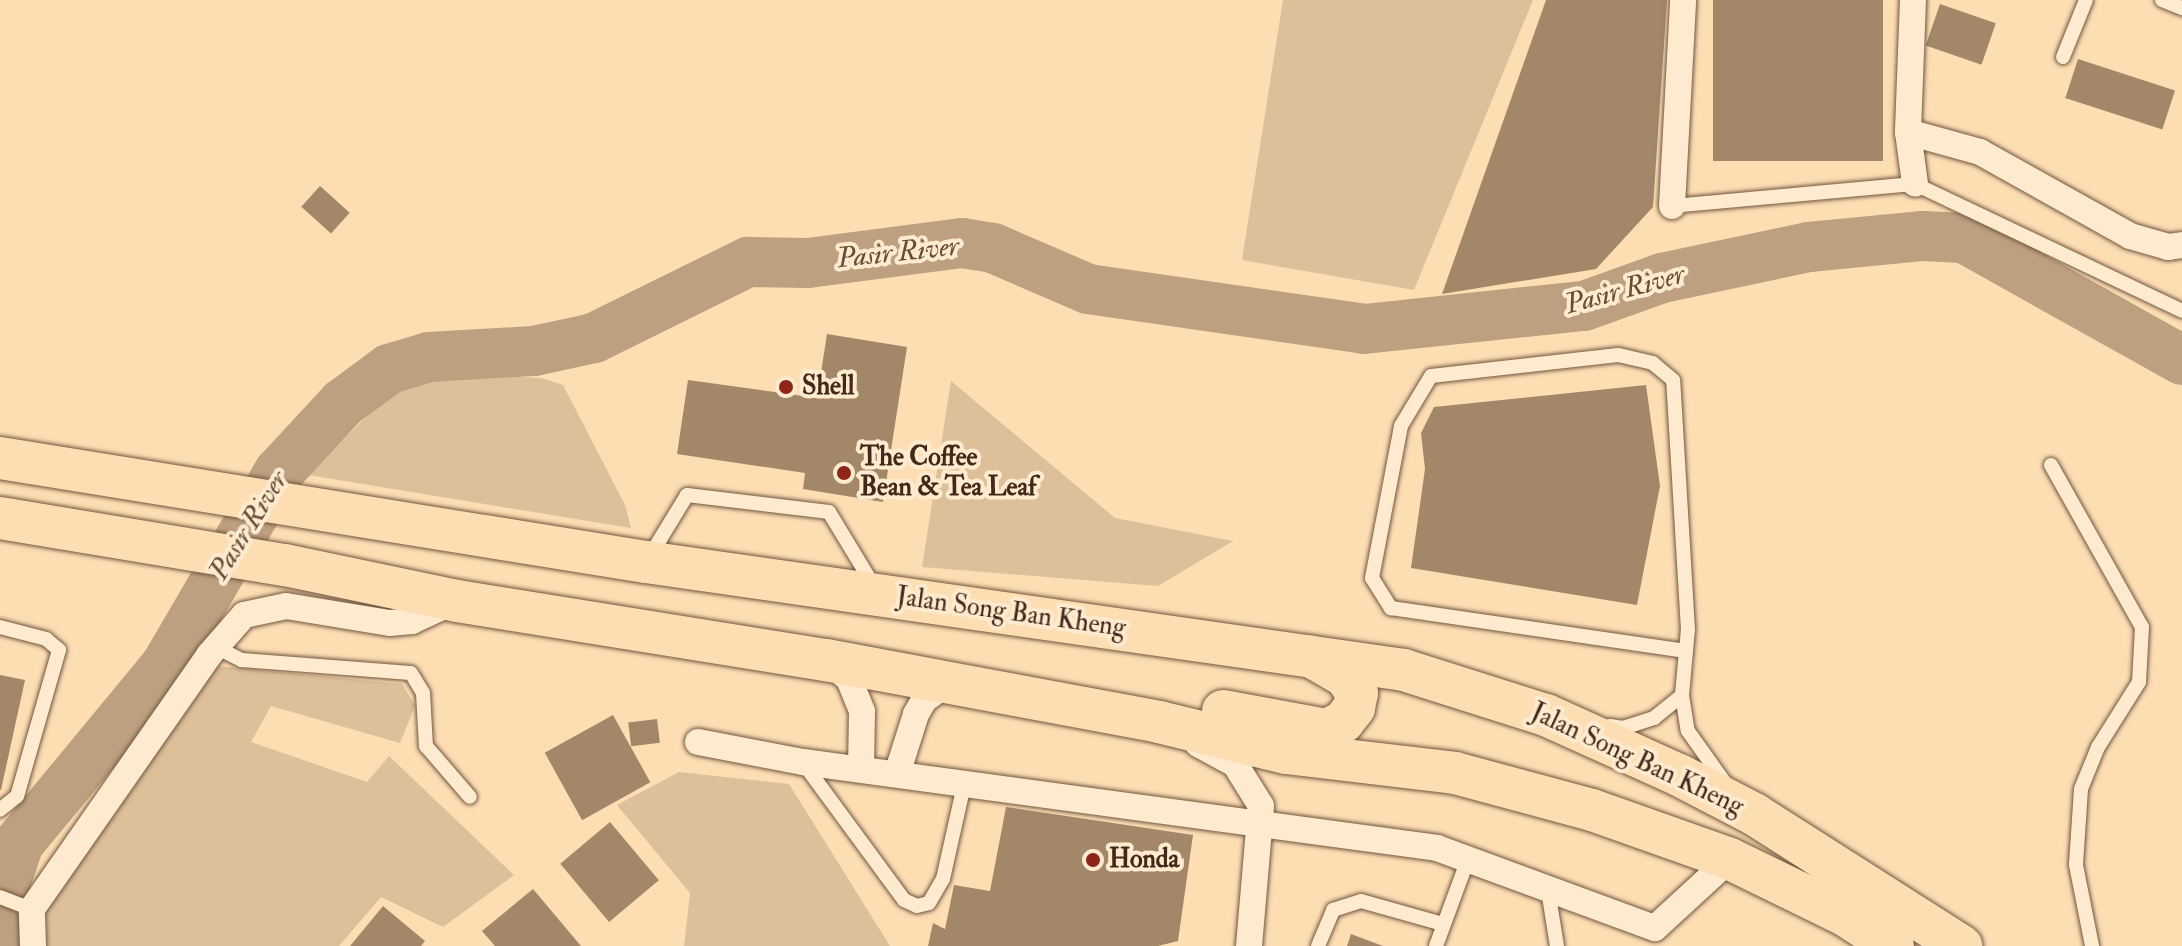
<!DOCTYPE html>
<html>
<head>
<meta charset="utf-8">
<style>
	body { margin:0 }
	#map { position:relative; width:2182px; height:946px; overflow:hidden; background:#fddeb3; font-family:"IM FELL Double Pica",serif }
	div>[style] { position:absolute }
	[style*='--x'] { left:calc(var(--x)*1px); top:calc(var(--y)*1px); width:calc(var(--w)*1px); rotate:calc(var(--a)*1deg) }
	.green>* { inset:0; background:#ddbf99 }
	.river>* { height:50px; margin:-25px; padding:0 25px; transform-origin:25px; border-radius:25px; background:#bda07f }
	.building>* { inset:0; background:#a38769; transform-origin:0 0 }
	.roads { filter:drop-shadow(0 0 2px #715640) drop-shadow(0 0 2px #715640) }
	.service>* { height:14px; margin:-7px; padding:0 7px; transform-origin:7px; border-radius:7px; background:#feeace }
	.minor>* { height:26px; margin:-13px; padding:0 13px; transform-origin:13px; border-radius:13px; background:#feeace }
	.primary>* { height:42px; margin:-21px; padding:0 21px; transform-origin:21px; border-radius:21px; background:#fddeb3 }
	.dots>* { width:22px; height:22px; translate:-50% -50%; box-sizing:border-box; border:4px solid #feeace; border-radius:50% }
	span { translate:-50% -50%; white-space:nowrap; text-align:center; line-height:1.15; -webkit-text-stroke:8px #feeace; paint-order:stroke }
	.poi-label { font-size:26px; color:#422819; font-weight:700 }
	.left { translate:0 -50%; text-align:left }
	.street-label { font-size:26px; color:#422819 }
	.water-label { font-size:28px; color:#674c38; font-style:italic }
</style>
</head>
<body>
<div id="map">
	<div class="green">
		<div style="clip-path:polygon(1283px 0,1533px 0,1414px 290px,1242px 260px)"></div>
		<div style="clip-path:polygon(470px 374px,541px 378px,563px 385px,625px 505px,631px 528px,308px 475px,374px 409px,414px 380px)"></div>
		<div style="clip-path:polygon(951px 381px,1115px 518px,1233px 541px,1158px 586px,922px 567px)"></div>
		<div style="clip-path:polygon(218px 666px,402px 684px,415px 706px,400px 743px,271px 706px,251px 742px,367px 782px,389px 756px,514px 875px,443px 927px,381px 897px,339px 946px,47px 946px,46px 912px)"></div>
		<div style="clip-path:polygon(679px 772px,789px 784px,890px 946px,684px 946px,690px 893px,617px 805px)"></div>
	</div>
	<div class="river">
		<div style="--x:2;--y:946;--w:56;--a:-89"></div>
		<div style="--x:3;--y:890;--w:50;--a:-71.2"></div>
		<div style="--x:19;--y:843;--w:231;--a:-50.4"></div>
		<div style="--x:166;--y:665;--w:224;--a:-59.7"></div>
		<div style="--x:279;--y:472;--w:94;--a:-47.2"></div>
		<div style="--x:343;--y:403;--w:57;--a:-36.5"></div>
		<div style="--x:389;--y:369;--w:42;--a:-16.7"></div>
		<div style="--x:429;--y:357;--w:105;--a:-3.3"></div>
		<div style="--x:534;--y:351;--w:61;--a:-12.2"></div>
		<div style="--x:594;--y:338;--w:172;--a:-26.3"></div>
		<div style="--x:748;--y:262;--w:60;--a:1"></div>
		<div style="--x:808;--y:263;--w:155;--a:-7.4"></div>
		<div style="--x:962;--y:243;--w:31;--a:9"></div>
		<div style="--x:993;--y:248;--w:103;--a:23.3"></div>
		<div style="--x:1088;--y:289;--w:279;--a:8.2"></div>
		<div style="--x:1364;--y:329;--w:221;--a:-6"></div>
		<div style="--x:1584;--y:306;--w:83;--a:-19.7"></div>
		<div style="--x:1662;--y:278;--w:150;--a:-11.9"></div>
		<div style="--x:1809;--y:247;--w:115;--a:-5.5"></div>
		<div style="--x:1923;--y:236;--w:41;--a:2.8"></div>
		<div style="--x:1964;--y:238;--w:250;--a:29.2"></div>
	</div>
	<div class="building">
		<div style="clip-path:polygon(1546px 0,1667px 0,1653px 207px,1596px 269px,1442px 294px)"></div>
		<div style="left:1713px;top:0;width:170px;height:161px"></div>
		<div style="left:1940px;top:4px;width:59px;height:44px;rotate:19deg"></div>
		<div style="left:2078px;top:59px;width:102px;height:41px;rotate:18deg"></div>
		<div style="left:320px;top:186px;width:40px;height:28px;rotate:42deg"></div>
		<div style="clip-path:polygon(827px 334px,907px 347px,883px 502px,803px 489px,805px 473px,677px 454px,688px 380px,817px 398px)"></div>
		<div style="clip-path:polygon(1646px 385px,1660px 486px,1637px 605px,1411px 568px,1425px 469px,1421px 433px,1434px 407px)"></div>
		<div style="clip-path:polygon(0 675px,25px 680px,1px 790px,0 790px)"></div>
		<div style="left:613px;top:715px;width:77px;height:78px;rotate:61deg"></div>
		<div style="left:657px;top:719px;width:24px;height:29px;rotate:83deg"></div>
		<div style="clip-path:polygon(1006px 807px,1193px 835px,1178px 941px,1158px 946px,928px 946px,933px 923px,945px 929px,954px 885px,990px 891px)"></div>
		<div style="left:610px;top:822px;width:76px;height:65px;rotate:50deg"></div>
		<div style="clip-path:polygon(533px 889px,581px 946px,495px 946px,482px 931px)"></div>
		<div style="clip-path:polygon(383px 906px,425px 941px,421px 946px,350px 946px)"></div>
		<div style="clip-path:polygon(1351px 934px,1383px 946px,1347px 946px)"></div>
	</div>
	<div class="roads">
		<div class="service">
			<div style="--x:2162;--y:0;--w:22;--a:22"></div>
			<div style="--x:2063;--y:57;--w:61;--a:-68"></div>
			<div style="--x:1672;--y:206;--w:244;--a:-5.2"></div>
			<div style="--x:1915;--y:184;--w:296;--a:25.4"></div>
			<div style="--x:2051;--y:465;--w:186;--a:60.7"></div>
			<div style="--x:2142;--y:627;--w:55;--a:93.1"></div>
			<div style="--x:2139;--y:682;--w:77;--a:122.2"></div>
			<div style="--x:2098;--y:747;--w:45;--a:112"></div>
			<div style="--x:2081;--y:789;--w:76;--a:93.8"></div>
			<div style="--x:2076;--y:865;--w:83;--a:78.8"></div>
			<div style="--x:648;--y:559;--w:75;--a:-58.6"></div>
			<div style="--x:687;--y:495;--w:143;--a:6.8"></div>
			<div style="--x:829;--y:512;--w:89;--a:58.8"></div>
			<div style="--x:0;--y:627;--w:48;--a:14.6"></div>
			<div style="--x:46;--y:639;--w:17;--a:40"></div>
			<div style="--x:59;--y:650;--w:152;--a:106"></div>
			<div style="--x:17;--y:796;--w:22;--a:141"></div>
			<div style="--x:216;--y:647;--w:29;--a:27"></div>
			<div style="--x:242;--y:660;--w:169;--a:4.4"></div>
			<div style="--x:411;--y:673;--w:23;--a:59"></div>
			<div style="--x:423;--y:693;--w:53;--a:86.8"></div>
			<div style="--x:426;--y:746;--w:67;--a:49.2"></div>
			<div style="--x:1682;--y:695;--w:44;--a:-84.8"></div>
			<div style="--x:1686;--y:651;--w:21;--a:-85"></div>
			<div style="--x:1688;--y:630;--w:250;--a:-93.4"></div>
			<div style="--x:1673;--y:380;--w:26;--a:-140"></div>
			<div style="--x:1653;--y:363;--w:36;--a:-167"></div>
			<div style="--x:1618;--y:355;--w:188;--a:173.6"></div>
			<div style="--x:1431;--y:376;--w:58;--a:121"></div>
			<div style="--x:1401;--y:426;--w:155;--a:100.8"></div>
			<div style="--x:1372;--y:578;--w:36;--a:58"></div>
			<div style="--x:1391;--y:608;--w:298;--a:8.3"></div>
			<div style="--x:1610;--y:726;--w:13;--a:9"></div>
			<div style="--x:1623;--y:728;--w:33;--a:-18"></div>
			<div style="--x:1654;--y:718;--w:36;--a:-39"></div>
			<div style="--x:1682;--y:695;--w:36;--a:81"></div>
			<div style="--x:1688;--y:731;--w:64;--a:54.6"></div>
			<div style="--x:804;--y:764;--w:169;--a:53.7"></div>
			<div style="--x:904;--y:900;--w:14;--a:25"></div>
			<div style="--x:917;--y:906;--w:12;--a:-14"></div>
			<div style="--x:929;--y:903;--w:28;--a:-60"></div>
			<div style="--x:943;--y:879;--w:96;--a:-77.4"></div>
			<div style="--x:1548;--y:890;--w:57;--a:80.9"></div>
			<div style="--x:0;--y:897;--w:34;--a:21"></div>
			<div style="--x:1318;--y:946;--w:39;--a:-67"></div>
			<div style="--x:1333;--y:910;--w:29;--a:-18"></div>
			<div style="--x:1361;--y:901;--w:85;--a:15.7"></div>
			<div style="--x:1436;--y:946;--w:93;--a:-69.8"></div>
		</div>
		<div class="minor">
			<div style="--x:1913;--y:0;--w:132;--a:92.2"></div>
			<div style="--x:1908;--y:132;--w:52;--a:82.3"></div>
			<div style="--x:1908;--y:132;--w:75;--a:15.5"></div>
			<div style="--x:1980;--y:152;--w:172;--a:29.2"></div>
			<div style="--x:2130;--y:236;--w:40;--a:16"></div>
			<div style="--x:2168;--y:247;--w:14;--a:-8"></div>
			<div style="--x:1672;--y:206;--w:206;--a:-86.9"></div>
			<div style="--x:830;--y:663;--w:25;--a:40"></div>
			<div style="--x:849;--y:679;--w:35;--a:68"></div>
			<div style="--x:862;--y:712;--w:56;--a:91"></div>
			<div style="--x:698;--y:742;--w:107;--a:10.8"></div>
			<div style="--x:803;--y:762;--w:640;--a:7.72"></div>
			<div style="--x:1437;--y:848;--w:232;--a:20.2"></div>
			<div style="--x:1655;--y:928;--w:102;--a:-42.6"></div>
			<div style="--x:1198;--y:744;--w:42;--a:28.4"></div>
			<div style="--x:1235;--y:764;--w:49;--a:58.2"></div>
			<div style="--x:1261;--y:806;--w:141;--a:94.9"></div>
			<div style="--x:897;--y:774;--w:63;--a:-72.4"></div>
			<div style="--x:916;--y:714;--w:16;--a:-60"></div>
			<div style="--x:924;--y:700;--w:26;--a:-36"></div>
			<div style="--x:33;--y:946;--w:37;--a:-92"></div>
			<div style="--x:32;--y:909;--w:310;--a:-55.1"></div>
			<div style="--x:209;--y:655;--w:53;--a:-48.8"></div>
			<div style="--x:244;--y:615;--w:43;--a:-12.1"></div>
			<div style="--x:286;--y:606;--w:105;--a:9.3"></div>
			<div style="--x:390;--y:623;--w:22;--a:-5"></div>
			<div style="--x:412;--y:621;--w:45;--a:-24.9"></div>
		</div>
		<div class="primary">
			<div style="--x:0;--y:458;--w:654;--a:9.15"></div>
			<div style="--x:646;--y:562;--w:766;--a:8.11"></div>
			<div style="--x:1404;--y:670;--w:149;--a:17.6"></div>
			<div style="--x:1546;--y:715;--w:146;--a:24.3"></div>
			<div style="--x:1679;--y:775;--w:85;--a:27.5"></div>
			<div style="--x:1754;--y:814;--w:246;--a:32.5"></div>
			<div style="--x:0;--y:518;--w:289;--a:9.4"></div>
			<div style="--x:285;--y:565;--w:176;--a:11.8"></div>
			<div style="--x:457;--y:601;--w:374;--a:9.1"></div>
			<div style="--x:826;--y:660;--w:339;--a:10.5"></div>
			<div style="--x:1159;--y:722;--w:131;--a:13.7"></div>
			<div style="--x:1286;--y:753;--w:170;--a:6.7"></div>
			<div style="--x:1455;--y:773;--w:142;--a:15.1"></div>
			<div style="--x:1592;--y:810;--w:146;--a:19.5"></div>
			<div style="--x:1730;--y:859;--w:128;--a:26"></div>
			<div style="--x:1845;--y:915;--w:57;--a:32.9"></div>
			<div style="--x:1223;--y:711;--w:106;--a:10.4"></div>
			<div style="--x:1327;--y:730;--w:18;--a:-27"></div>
			<div style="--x:1343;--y:722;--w:18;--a:-52"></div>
			<div style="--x:1354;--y:708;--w:15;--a:-79"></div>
			<div style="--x:1357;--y:693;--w:21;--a:-125"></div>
			<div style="--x:1345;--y:676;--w:39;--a:-150"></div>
		</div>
	</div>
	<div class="dots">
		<div style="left:786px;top:387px;background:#8f2418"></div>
		<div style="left:844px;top:473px;background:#8f2418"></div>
		<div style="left:1093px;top:860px;background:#8f2418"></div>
	</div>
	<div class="poi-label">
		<span class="left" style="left:802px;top:387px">Shell</span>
		<span class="left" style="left:860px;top:473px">The Coffee<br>Bean &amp; Tea Leaf</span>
		<span class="left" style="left:1109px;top:860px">Honda</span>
	</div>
	<div class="street-label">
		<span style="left:1011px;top:613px;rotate:8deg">Jalan Song Ban Kheng</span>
		<span style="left:1637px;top:760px;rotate:25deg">Jalan Song Ban Kheng</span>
	</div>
	<div class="water-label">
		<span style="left:898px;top:253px;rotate:-6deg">Pasir River</span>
		<span style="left:1625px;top:290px;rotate:-15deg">Pasir River</span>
		<span style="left:249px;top:526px;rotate:-58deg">Pasir River</span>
	</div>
</div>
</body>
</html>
